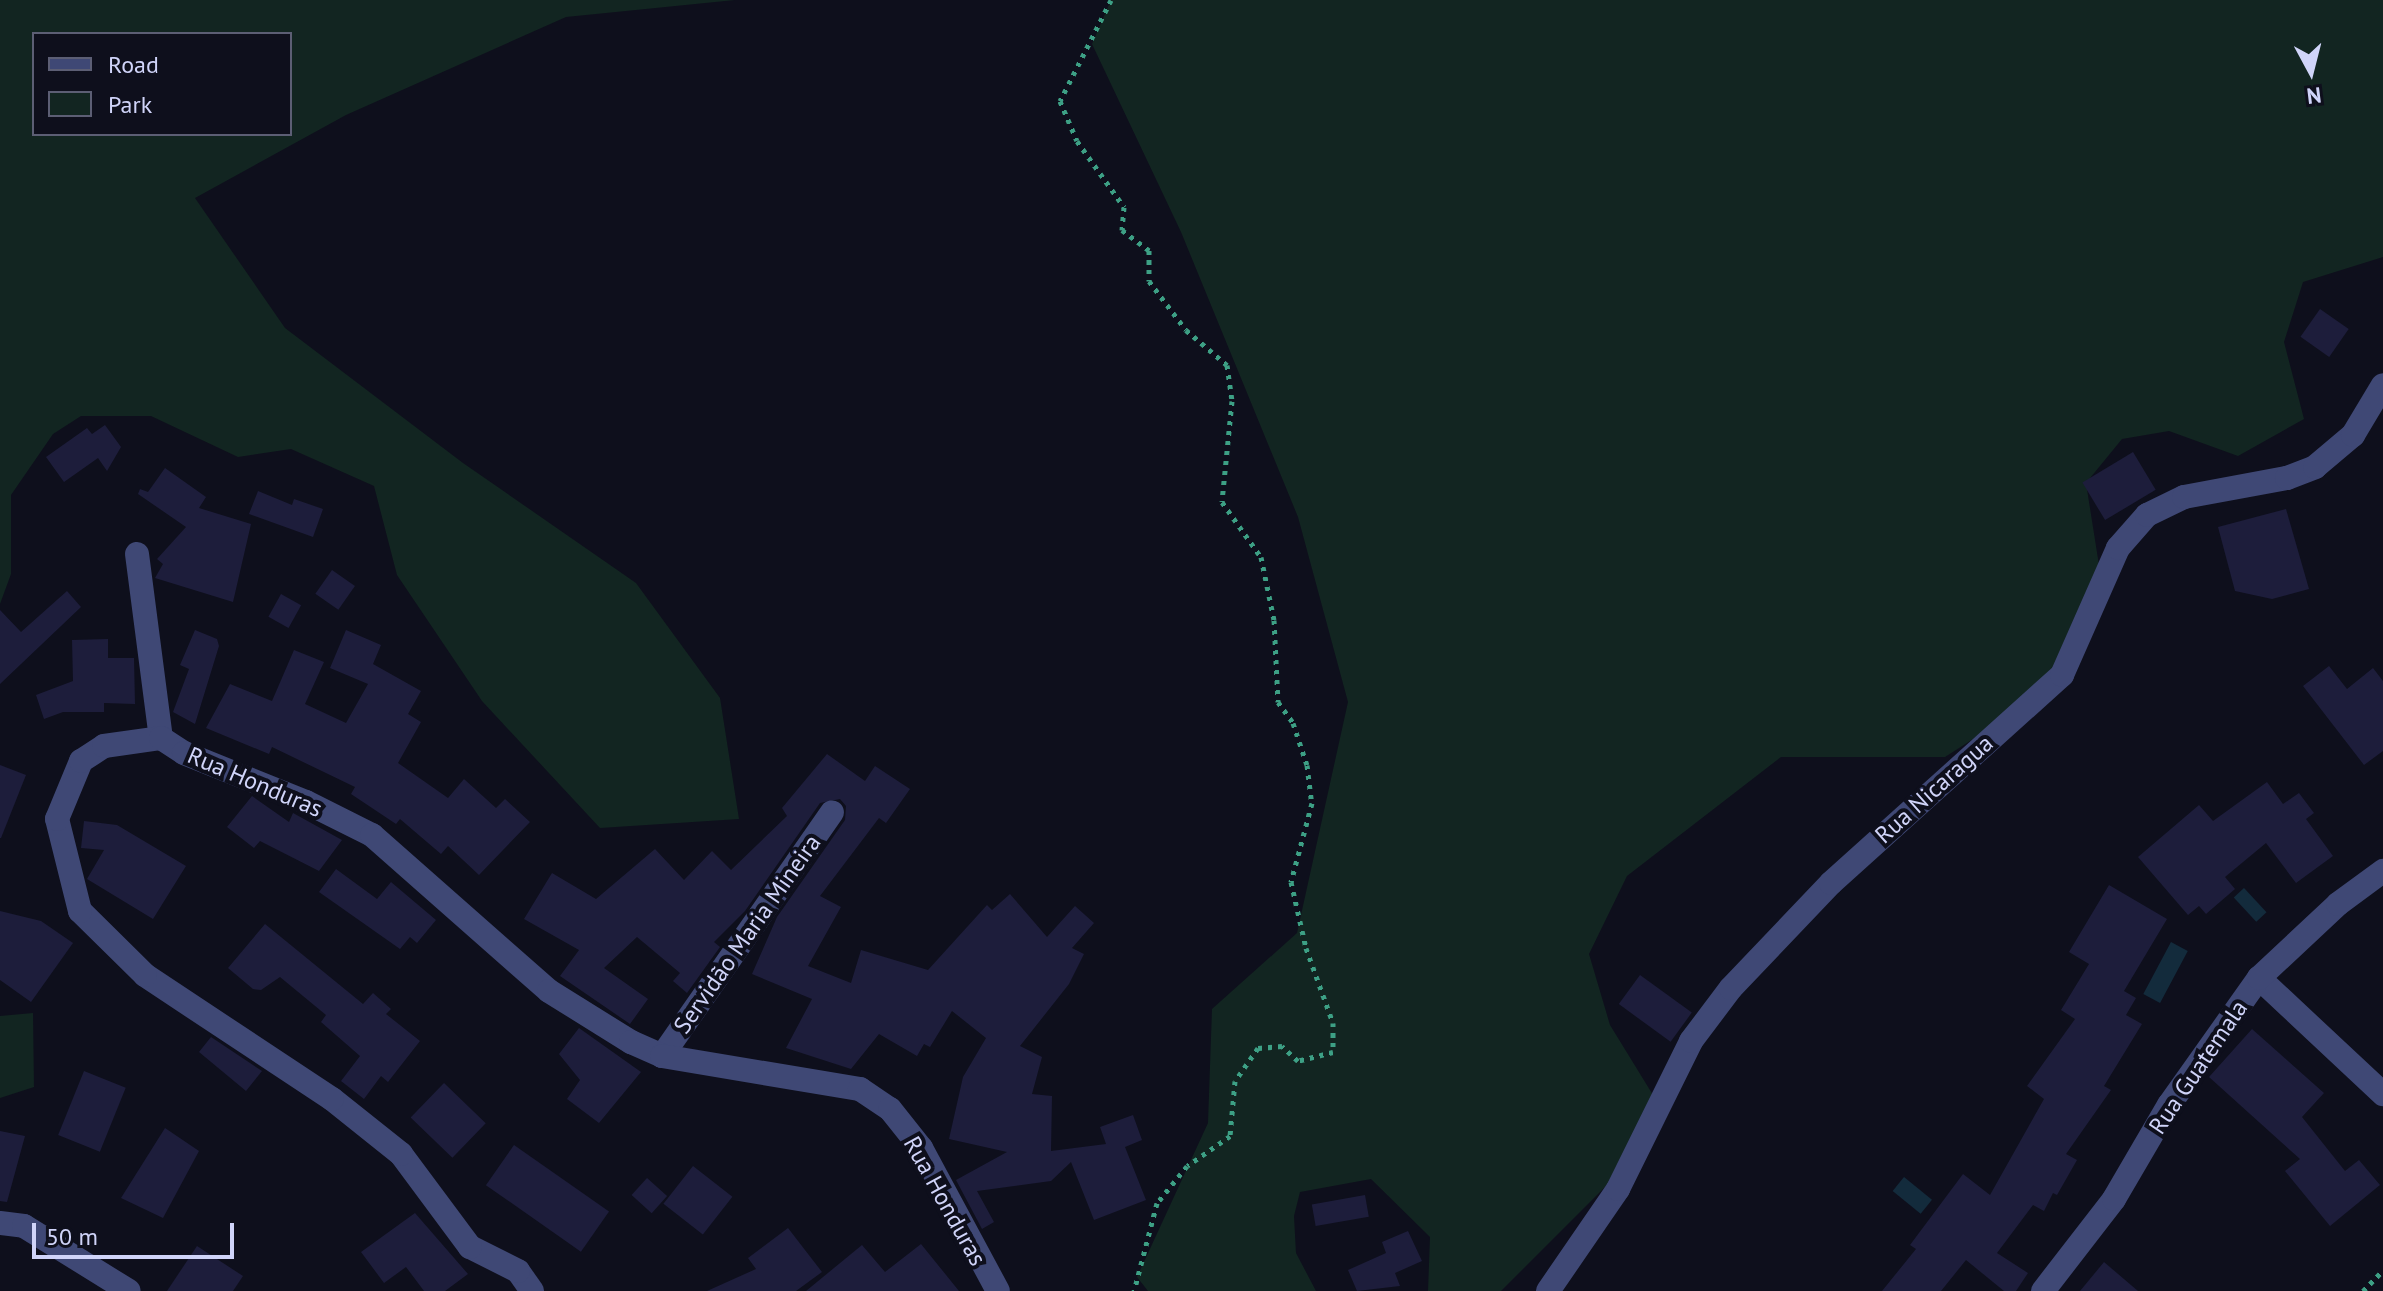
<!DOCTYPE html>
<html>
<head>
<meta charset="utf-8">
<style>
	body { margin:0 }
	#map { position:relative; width:2383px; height:1291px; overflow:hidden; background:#0e0f1c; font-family:"PT Sans",sans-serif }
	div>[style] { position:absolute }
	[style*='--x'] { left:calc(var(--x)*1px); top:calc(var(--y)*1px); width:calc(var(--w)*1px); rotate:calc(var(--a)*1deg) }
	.green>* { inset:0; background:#122521 }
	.water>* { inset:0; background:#132b3c; transform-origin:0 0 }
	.building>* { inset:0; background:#1d1d3b; transform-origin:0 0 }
	.path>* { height:5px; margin-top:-2.5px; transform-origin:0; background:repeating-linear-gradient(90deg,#3da085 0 4px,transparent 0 10px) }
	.minor>* { height:24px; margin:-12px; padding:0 12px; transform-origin:12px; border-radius:12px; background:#3f4875 }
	span { translate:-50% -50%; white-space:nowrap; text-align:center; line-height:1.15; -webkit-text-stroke:8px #0e0f1c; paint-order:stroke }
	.street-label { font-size:24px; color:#d0d4f9 }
	.legend { position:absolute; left:32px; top:32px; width:260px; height:104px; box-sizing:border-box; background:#0e0f1c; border:2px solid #5c5e74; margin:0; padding:10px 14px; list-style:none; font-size:24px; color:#d0d4f9 }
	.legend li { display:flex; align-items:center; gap:16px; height:40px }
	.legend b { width:40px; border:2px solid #5c5e74 }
	.north { position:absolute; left:2271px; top:32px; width:80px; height:80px; -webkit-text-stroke:6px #0e0f1c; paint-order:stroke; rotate:173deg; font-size:22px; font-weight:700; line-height:32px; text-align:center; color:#d0d4f9 }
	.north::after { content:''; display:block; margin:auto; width:28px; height:36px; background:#d0d4f9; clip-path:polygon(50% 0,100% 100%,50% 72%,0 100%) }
	.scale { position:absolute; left:32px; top:1223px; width:202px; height:36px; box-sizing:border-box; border:4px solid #d0d4f9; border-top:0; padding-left:10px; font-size:24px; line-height:28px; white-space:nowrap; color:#d0d4f9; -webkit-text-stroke:6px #0e0f1c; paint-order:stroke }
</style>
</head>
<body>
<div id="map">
	<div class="green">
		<div style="clip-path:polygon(evenodd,0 0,735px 0,566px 17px,346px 115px,195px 198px,285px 328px,463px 463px,636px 583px,720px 698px,739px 819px,600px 828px,482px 701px,397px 575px,374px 486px,291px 449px,238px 457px,151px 416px,81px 416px,53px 434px,11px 495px,11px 574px,0 604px,0 0,290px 34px,290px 134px,34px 134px,34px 34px,290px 34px)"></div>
		<div style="clip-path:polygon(1111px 0,2383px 0,2383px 257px,2303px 282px,2284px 342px,2304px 419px,2238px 456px,2169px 431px,2122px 439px,2086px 483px,2102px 584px,2045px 693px,1945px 757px,1781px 757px,1627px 876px,1589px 954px,1610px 1025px,1653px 1095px,1614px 1178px,1501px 1291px,1428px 1291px,1430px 1237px,1371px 1179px,1300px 1192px,1294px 1216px,1296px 1253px,1316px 1291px,1148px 1291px,1137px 1277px,1208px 1123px,1212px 1009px,1297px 933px,1348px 702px,1298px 517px,1181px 232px,1092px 44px)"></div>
		<div style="clip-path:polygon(33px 1013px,34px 1087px,0 1098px,0 1016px)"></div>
	</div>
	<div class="water">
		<div style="left:2244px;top:888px;width:33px;height:14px;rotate:47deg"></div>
		<div style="left:2171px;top:942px;width:19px;height:59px;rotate:28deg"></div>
		<div style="left:1904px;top:1177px;width:36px;height:18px;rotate:39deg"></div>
	</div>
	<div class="building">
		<div style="left:2320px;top:309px;width:35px;height:34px;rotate:35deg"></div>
		<div style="clip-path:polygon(105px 425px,121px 447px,107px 471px,98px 458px,64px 482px,46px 457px,87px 428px,92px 434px)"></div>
		<div style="left:2133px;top:452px;width:44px;height:59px;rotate:59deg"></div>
		<div style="clip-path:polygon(165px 468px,206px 497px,199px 508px,251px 524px,233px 602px,155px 578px,163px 564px,157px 559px,186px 527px,138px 494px,140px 489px,148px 492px)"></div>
		<div style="clip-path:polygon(258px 491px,292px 505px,294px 499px,323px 509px,313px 537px,249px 514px)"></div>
		<div style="clip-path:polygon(2286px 509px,2309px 589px,2272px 599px,2235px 591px,2218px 527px)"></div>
		<div style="left:332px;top:570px;width:28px;height:29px;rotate:35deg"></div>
		<div style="clip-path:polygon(67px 591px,81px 607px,0 684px,0 610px,21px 632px)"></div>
		<div style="left:281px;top:594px;width:23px;height:26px;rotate:29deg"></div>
		<div style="clip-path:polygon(195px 630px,217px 639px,219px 646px,195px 724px,173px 712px,189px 669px,180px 665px)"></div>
		<div style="clip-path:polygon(346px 630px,381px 645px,373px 664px,421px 691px,408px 714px,421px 722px,398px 763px,448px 798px,464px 779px,496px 808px,505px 799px,530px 822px,479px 875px,448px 846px,441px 854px,400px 819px,396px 824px,351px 794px,355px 787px,272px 747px,269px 754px,206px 728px,230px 684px,272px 701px,294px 650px,324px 662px,305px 704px,346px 723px,368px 684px,330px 668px)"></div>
		<div style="clip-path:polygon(108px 639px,108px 658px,134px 658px,135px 704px,104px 703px,104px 712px,63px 712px,44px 719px,36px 695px,73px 681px,72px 640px)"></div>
		<div style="clip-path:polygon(2329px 666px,2347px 689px,2373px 668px,2383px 681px,2383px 751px,2364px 765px,2303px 686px)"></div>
		<div style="clip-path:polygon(827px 754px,865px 781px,875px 766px,910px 789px,886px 823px,879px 818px,820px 896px,841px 907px,808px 966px,851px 983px,861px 950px,928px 970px,987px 905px,992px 910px,1010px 894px,1047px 937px,1075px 906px,1094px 923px,1072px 948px,1084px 954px,1069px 984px,1020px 1046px,1042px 1057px,1032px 1094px,1052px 1096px,1051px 1151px,1106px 1144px,1100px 1127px,1133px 1115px,1142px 1140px,1125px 1147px,1146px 1200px,1094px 1220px,1071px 1162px,1051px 1181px,977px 1191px,994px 1222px,982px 1229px,956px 1180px,1007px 1152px,949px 1139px,963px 1077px,986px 1038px,952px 1011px,930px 1047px,924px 1044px,917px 1056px,879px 1034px,851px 1069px,786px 1048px,812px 999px,752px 974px,777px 917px,845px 820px,846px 806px,840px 799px,820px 803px,745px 911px,714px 942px,720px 947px,687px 993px,673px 981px,680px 973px,637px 937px,604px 968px,648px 999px,630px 1024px,560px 976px,579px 950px,524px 919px,552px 873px,596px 899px,655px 849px,684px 880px,712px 851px,731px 870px,787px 816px,782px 808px)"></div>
		<div style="clip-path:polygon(0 765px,26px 775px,1px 838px,0 838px)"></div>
		<div style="clip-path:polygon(2267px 782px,2283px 804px,2299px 793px,2314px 813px,2306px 819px,2333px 856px,2296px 883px,2266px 843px,2225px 877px,2235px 889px,2206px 914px,2199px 906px,2188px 915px,2138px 857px,2199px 805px,2213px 821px)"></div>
		<div style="clip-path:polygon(252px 796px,289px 822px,293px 813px,342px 840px,319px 871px,260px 841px,254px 848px,227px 827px)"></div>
		<div style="clip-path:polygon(84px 821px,117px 825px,186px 866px,153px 919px,87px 879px,104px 850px,81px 848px)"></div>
		<div style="clip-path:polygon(336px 869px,377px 899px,391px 882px,436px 920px,417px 943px,410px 937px,400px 949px,319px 892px)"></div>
		<div style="clip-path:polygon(2109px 885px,2167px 919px,2124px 991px,2136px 998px,2126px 1015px,2142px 1024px,2104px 1086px,2111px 1090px,2066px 1154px,2077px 1160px,2057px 1195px,2053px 1193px,2044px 1211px,2033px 1205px,1997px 1253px,2028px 1273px,2016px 1291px,2004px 1291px,1966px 1260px,1941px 1291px,1882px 1291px,1916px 1249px,1910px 1245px,1963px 1174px,1990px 1195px,2044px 1099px,2027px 1086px,2075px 1019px,2061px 1010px,2089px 964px,2069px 952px)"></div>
		<div style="clip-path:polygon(0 911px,41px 921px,73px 943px,31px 1002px,0 980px)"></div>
		<div style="clip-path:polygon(265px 924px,363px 1004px,373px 993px,391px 1009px,386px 1014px,420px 1041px,388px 1082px,381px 1076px,364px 1099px,341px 1081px,360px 1056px,321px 1022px,326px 1015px,280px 977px,261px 990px,253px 989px,228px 968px)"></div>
		<div style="left:1640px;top:975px;width:64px;height:36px;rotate:36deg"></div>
		<div style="clip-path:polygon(579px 1028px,641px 1072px,599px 1123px,567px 1099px,580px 1080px,559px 1054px)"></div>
		<div style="clip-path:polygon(2252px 1029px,2324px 1093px,2302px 1117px,2345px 1171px,2359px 1160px,2380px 1185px,2330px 1226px,2285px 1171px,2300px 1159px,2209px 1077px)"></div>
		<div style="clip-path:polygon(211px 1037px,262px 1071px,246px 1091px,199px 1052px)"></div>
		<div style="left:84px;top:1071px;width:45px;height:69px;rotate:22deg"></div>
		<div style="left:444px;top:1083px;width:58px;height:48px;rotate:44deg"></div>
		<div style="clip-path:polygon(165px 1128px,199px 1151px,163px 1218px,121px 1198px)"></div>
		<div style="clip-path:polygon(0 1131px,25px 1136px,7px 1202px,0 1201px)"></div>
		<div style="left:514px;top:1145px;width:116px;height:49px;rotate:35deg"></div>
		<div style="left:693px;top:1166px;width:50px;height:48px;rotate:38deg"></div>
		<div style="left:647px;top:1178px;width:27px;height:23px;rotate:42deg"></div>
		<div style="left:1365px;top:1195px;width:22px;height:54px;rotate:80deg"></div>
		<div style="clip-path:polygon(415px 1213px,468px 1274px,445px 1291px,424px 1291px,406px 1267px,384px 1283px,361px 1252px)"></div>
		<div style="clip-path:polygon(788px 1228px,822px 1272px,796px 1291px,707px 1291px,756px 1269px,748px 1258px)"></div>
		<div style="clip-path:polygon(1408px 1231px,1422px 1261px,1395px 1273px,1400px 1286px,1357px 1291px,1348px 1270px,1386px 1253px,1382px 1242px)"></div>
		<div style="clip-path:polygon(921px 1244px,959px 1291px,806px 1291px,862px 1245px,885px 1272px)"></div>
		<div style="clip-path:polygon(197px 1246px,243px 1276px,233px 1291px,167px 1291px)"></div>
		<div style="clip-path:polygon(2104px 1262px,2138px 1291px,2080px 1291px)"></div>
	</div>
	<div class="path">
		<div style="--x:1111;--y:0;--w:113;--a:116.8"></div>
		<div style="--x:1060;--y:101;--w:43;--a:67"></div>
		<div style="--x:1077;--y:141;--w:81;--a:54.5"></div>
		<div style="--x:1124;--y:207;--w:23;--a:95"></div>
		<div style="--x:1122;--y:230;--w:34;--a:37"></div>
		<div style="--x:1149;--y:250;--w:31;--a:90"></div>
		<div style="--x:1149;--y:281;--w:61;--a:52.9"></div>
		<div style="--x:1186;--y:330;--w:54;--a:40.5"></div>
		<div style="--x:1227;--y:365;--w:36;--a:82"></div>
		<div style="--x:1232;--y:401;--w:101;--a:95.7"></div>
		<div style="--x:1222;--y:502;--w:67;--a:54.7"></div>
		<div style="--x:1261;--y:557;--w:64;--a:78.3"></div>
		<div style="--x:1274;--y:620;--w:82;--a:87.2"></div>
		<div style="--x:1278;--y:702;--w:26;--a:54"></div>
		<div style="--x:1293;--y:723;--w:44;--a:71.6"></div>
		<div style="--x:1307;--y:765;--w:38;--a:83"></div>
		<div style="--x:1312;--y:803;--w:82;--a:104.9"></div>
		<div style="--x:1291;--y:882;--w:68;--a:77.2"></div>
		<div style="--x:1306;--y:948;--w:80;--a:70.2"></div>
		<div style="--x:1333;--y:1023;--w:29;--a:90"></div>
		<div style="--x:1333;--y:1052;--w:36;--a:166"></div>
		<div style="--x:1298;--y:1061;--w:22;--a:-137"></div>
		<div style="--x:1282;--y:1046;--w:24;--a:175"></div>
		<div style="--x:1258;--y:1048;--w:40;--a:124.9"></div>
		<div style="--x:1235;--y:1081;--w:55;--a:95.2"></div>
		<div style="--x:1230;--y:1136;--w:52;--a:145.1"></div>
		<div style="--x:1187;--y:1166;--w:48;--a:129"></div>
		<div style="--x:1157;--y:1203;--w:91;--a:104.6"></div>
		<div style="--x:2363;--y:1291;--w:29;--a:-46"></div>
	</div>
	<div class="minor">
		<div style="--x:137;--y:554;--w:186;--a:82.6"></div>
		<div style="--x:2259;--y:978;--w:170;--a:43.1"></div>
		<div style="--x:662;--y:1056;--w:297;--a:-55.1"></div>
		<div style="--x:0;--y:1223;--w:24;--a:7"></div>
		<div style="--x:24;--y:1226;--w:123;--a:31.8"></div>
		<div style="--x:532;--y:1291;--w:24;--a:-125"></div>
		<div style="--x:518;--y:1271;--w:54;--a:-153.4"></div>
		<div style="--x:470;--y:1247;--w:116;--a:-126.6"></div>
		<div style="--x:401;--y:1154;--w:88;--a:-141.4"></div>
		<div style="--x:332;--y:1099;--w:224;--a:-146.5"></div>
		<div style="--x:145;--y:975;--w:91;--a:-135.4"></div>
		<div style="--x:80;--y:911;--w:95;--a:-104"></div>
		<div style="--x:57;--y:819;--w:63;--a:-67.5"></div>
		<div style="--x:81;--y:761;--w:27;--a:-33"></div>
		<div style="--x:104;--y:746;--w:58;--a:-8"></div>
		<div style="--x:161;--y:738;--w:27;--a:33"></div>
		<div style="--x:184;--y:753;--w:131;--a:21.9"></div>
		<div style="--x:306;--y:802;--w:74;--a:26.6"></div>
		<div style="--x:372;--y:835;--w:236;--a:41.4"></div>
		<div style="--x:549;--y:991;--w:97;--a:31.9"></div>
		<div style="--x:631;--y:1042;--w:34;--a:24"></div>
		<div style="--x:662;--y:1056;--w:201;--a:9.5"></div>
		<div style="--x:860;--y:1089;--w:36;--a:34"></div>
		<div style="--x:890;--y:1109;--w:50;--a:51.5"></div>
		<div style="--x:921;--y:1148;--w:162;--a:61.7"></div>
		<div style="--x:1548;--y:1291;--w:124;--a:-55.5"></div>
		<div style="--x:1618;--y:1189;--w:165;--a:-63.7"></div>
		<div style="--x:1691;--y:1041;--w:66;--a:-53"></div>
		<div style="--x:1731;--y:988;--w:145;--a:-46.4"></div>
		<div style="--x:1831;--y:883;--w:311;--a:-42"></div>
		<div style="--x:2062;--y:675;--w:139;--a:-66.2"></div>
		<div style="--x:2118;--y:548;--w:44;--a:-48.7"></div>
		<div style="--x:2147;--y:515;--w:41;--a:-25.9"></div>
		<div style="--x:2184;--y:497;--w:105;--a:-10.5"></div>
		<div style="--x:2287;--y:478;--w:30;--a:-21"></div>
		<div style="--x:2315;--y:467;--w:50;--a:-40.1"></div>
		<div style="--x:2353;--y:435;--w:58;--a:-59"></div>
		<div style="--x:2043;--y:1291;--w:116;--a:-52.3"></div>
		<div style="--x:2114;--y:1199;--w:109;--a:-59.7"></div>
		<div style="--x:2169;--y:1105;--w:156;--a:-54.7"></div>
		<div style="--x:2259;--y:978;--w:108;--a:-43.1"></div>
		<div style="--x:2338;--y:904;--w:56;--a:-36.3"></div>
	</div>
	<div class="street-label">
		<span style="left:255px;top:782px;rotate:23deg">Rua Honduras</span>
		<span style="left:1934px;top:789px;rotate:-42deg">Rua Nicaragua</span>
		<span style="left:747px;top:934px;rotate:-55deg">Servidão Maria Mineira</span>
		<span style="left:2198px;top:1067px;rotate:-56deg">Rua Guatemala</span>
		<span style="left:945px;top:1201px;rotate:61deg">Rua Honduras</span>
	</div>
	<ul class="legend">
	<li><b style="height:10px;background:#3f4875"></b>Road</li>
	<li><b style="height:22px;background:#122521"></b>Park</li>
	</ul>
	<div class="north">N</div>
	<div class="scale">50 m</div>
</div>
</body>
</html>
